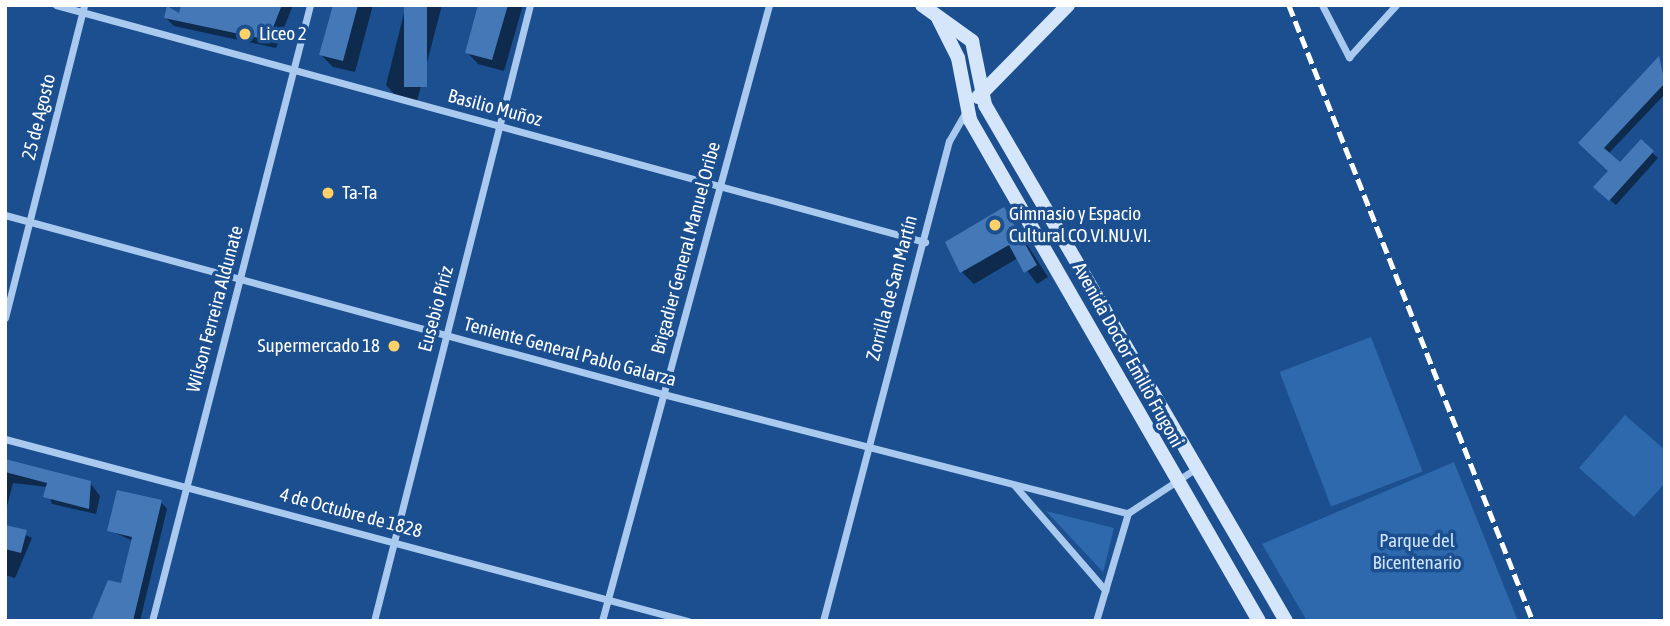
<!DOCTYPE html>
<html>
<head>
<meta charset="utf-8">
<style>
	body { margin:0 }
	#map { position:relative; width:1670px; height:626px; overflow:hidden; background:#1b4f8f; font-family:"Asap Condensed",sans-serif }
	div>[style] { position:absolute }
	[style*='--x'] { left:calc(var(--x)*1px); top:calc(var(--y)*1px); width:calc(var(--w)*1px); rotate:calc(var(--a)*1deg) }
	.green>* { inset:0; background:#2e69ad; transform-origin:0 0 }
	.shadow>* { inset:0; background:#0007 }
	.building>* { inset:0; background:#4478b7; transform-origin:0 0 }
	.street>* { height:7px; margin:-3.5px; padding:0 3.5px; transform-origin:3.5px; border-radius:3.5px; background:#a9c9ee }
	.secondary>* { height:14px; margin:-7px; padding:0 7px; transform-origin:7px; border-radius:7px; background:#d6e6fa }
	.rail>* { height:4.5px; margin-top:-2.25px; transform-origin:0; background:repeating-linear-gradient(90deg,#fff 0 12px,transparent 0 17px) }
	.dots>* { width:19px; height:19px; translate:-50% -50%; box-sizing:border-box; border:4px solid #1b4f8f; border-radius:50% }
	span { translate:-50% -50%; white-space:nowrap; text-align:center; line-height:1.15; -webkit-text-stroke:7px #1b4f8f; paint-order:stroke }
	.poi-label { font-size:19px; color:#fff }
	.left { translate:0 -50%; text-align:left }
	.right { translate:-100% -50%; text-align:right }
	.street-label { font-size:19px; color:#fff }
	.park-label { font-size:19px; color:#cfe3fa }
	.frame { position:absolute; inset:0; border:7px solid #fff; pointer-events:none }
</style>
</head>
<body>
<div id="map">
	<div class="green">
		<div style="left:1371px;top:337px;width:144px;height:98px;rotate:69deg"></div>
		<div style="clip-path:polygon(1625px 415px,1665px 450px,1665px 483px,1634px 517px,1579px 468px)"></div>
		<div style="clip-path:polygon(1454px 462px,1518px 621px,1307px 621px,1262px 544px)"></div>
		<div style="clip-path:polygon(1046px 511px,1114px 528px,1103px 573px,1103px 572px)"></div>
	</div>
	<div class="shadow">
		<div style="clip-path:polygon(183px 5px,293px 5px,276px 48px,174px 26px,166px 18px,180px 15px)"></div>
		<div style="clip-path:polygon(335px 5px,373px 5px,355px 72px,333px 67px,321px 55px)"></div>
		<div style="clip-path:polygon(406px 5px,442px 5px,417px 101px,397px 97px,386px 85px)"></div>
		<div style="clip-path:polygon(480px 5px,523px 5px,504px 71px,478px 64px,467px 52px)"></div>
		<div style="clip-path:polygon(1659px 58px,1665px 94px,1608px 154px,1620px 164px,1641px 142px,1658px 158px,1616px 205px,1601px 192px,1610px 171px,1580px 143px)"></div>
		<div style="clip-path:polygon(1004px 209px,1048px 277px,1037px 284px,1018px 258px,974px 284px,962px 272px)"></div>
		<div style="clip-path:polygon(5px 460px,90px 483px,100px 496px,96px 514px,52px 504px,47px 487px,13px 483px,5px 514px)"></div>
		<div style="clip-path:polygon(161px 502px,167px 509px,140px 621px,95px 621px,123px 585px,133px 541px,109px 530px)"></div>
		<div style="clip-path:polygon(5px 526px,32px 538px,15px 578px,5px 575px)"></div>
	</div>
	<div class="building">
		<div style="clip-path:polygon(181px 5px,282px 5px,268px 40px,164px 18px,167px 6px,179px 13px)"></div>
		<div style="clip-path:polygon(333px 5px,358px 5px,343px 61px,319px 55px)"></div>
		<div style="left:404px;top:5px;width:23px;height:82px"></div>
		<div style="clip-path:polygon(478px 5px,508px 5px,492px 60px,465px 53px)"></div>
		<div style="clip-path:polygon(1659px 56px,1665px 83px,1604px 148px,1620px 162px,1641px 139px,1654px 151px,1609px 201px,1593px 187px,1608px 171px,1578px 143px)"></div>
		<div style="clip-path:polygon(1004px 207px,1037px 265px,1024px 273px,1009px 245px,960px 273px,945px 242px)"></div>
		<div style="clip-path:polygon(5px 459px,91px 481px,89px 509px,43px 497px,47px 483px,5px 472px)"></div>
		<div style="clip-path:polygon(117px 490px,162px 500px,133px 621px,91px 621px,108px 580px,121px 583px,132px 537px,107px 531px)"></div>
		<div style="clip-path:polygon(5px 525px,27px 530px,21px 553px,5px 549px)"></div>
	</div>
	<div class="street">
		<div style="--x:56;--y:5;--w:901;--a:15.26"></div>
		<div style="--x:1322;--y:5;--w:59;--a:62.6"></div>
		<div style="--x:1349;--y:57;--w:70;--a:-47.9"></div>
		<div style="--x:5;--y:215;--w:682;--a:15.22"></div>
		<div style="--x:663;--y:394;--w:480;--a:14.4"></div>
		<div style="--x:5;--y:318;--w:323;--a:-75.8"></div>
		<div style="--x:5;--y:439;--w:707;--a:14.92"></div>
		<div style="--x:1015;--y:486;--w:138;--a:49.1"></div>
		<div style="--x:1128;--y:513;--w:80;--a:-33.3"></div>
		<div style="--x:152;--y:621;--w:636;--a:-75.61"></div>
		<div style="--x:374;--y:621;--w:635;--a:-75.79"></div>
		<div style="--x:602;--y:621;--w:638;--a:-74.83"></div>
		<div style="--x:823;--y:621;--w:496;--a:-75.3"></div>
		<div style="--x:949;--y:141;--w:34;--a:-60"></div>
		<div style="--x:1096;--y:621;--w:113;--a:-73.5"></div>
	</div>
	<div class="secondary">
		<div style="--x:922;--y:5;--w:62;--a:35.8"></div>
		<div style="--x:972;--y:41;--w:65;--a:78.5"></div>
		<div style="--x:985;--y:105;--w:597;--a:59.74"></div>
		<div style="--x:938;--y:18;--w:45;--a:63.4"></div>
		<div style="--x:958;--y:58;--w:63;--a:79"></div>
		<div style="--x:970;--y:120;--w:578;--a:60.02"></div>
		<div style="--x:978;--y:97;--w:129;--a:-45.6"></div>
	</div>
	<div class="rail">
		<div style="--x:1289;--y:5;--w:663;--a:68.39"></div>
	</div>
	<div class="dots">
		<div style="left:245px;top:34px;background:#ffd166"></div>
		<div style="left:328px;top:193px;background:#ffd166"></div>
		<div style="left:995px;top:225px;background:#ffd166"></div>
		<div style="left:394px;top:346px;background:#ffd166"></div>
	</div>
	<div class="poi-label">
		<span class="left" style="left:259px;top:34px">Liceo 2</span>
		<span class="left" style="left:342px;top:193px">Ta-Ta</span>
		<span class="left" style="left:1009px;top:225px">Gimnasio y Espacio<br>Cultural CO.VI.NU.VI.</span>
		<span class="right" style="left:380px;top:346px">Supermercado 18</span>
	</div>
	<div class="street-label">
		<span style="left:495px;top:108px;rotate:15deg">Basilio Muñoz</span>
		<span style="left:39px;top:117px;rotate:-76deg">25 de Agosto</span>
		<span style="left:686px;top:248px;rotate:-75deg">Brigadier General Manuel Oribe</span>
		<span style="left:892px;top:288px;rotate:-75deg">Zorrilla de San Martín</span>
		<span style="left:215px;top:309px;rotate:-75deg">Wilson Ferreira Aldunate</span>
		<span style="left:436px;top:309px;rotate:-75deg">Eusebio Píriz</span>
		<span style="left:570px;top:352px;rotate:15deg">Teniente General Pablo Galarza</span>
		<span style="left:1128px;top:355px;rotate:61deg">Avenida Doctor Emilio Frugoni</span>
		<span style="left:351px;top:513px;rotate:15deg">4 de Octubre de 1828</span>
	</div>
	<div class="park-label">
		<span style="left:1417px;top:552px">Parque del<br>Bicentenario</span>
	</div>
	<div class="frame"></div>
</div>
</body>
</html>
